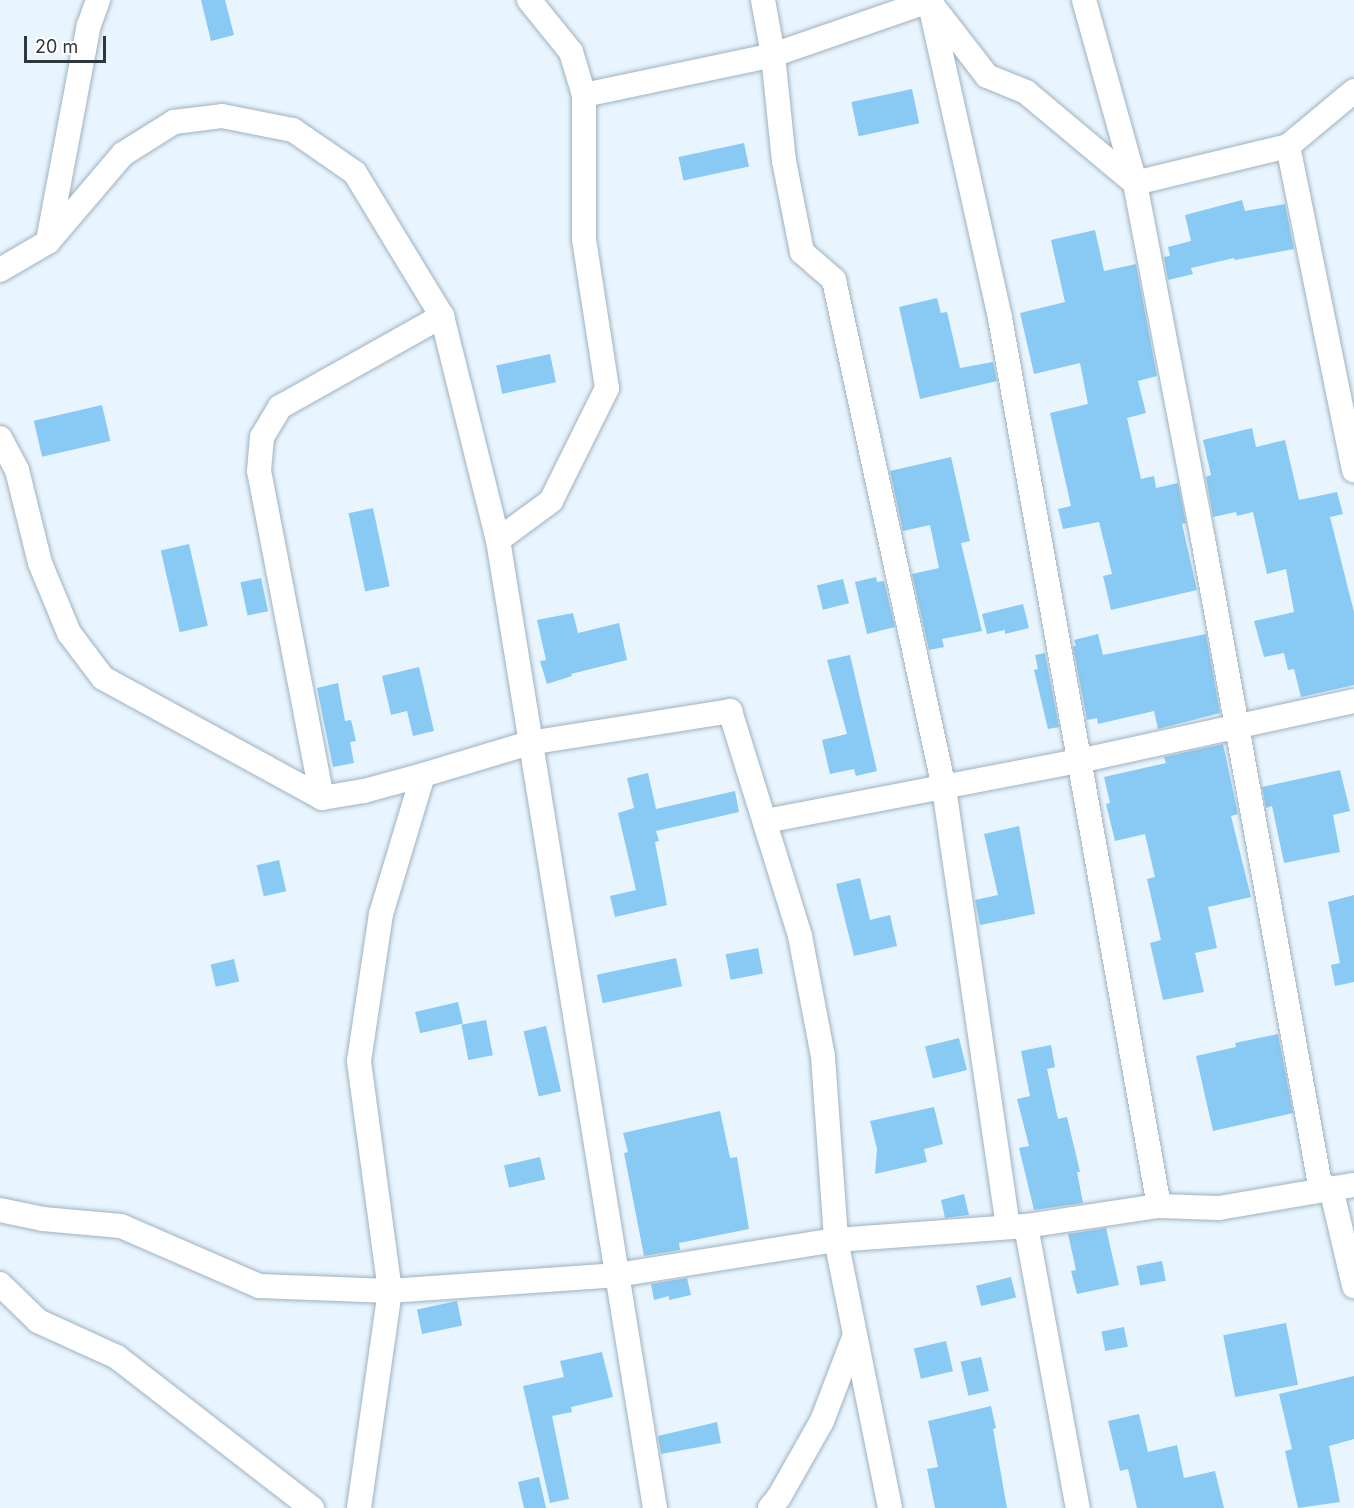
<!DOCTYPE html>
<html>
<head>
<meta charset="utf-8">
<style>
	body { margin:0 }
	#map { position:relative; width:1354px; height:1508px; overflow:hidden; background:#e9f5fe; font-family:Inter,sans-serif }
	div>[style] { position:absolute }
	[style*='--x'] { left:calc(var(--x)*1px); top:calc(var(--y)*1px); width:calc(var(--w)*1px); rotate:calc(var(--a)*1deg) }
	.building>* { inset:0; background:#88caf3; transform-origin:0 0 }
	.roads { filter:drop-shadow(0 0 2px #9eb2c0) drop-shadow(0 0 2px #9eb2c0) }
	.street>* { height:24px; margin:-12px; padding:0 12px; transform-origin:12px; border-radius:12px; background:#fff }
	span { translate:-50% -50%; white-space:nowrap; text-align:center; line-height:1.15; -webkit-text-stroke:4.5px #fff; paint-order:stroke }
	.scale { position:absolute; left:24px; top:36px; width:82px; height:27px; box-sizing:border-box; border:3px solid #2e373c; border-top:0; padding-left:8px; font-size:18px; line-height:21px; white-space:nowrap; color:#2e373c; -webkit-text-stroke:4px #fff; paint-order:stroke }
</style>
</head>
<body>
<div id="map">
	<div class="building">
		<div style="clip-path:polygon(201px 0,225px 0,234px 35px,211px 41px)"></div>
		<div style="left:912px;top:89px;width:35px;height:62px;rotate:78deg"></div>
		<div style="left:744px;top:143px;width:24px;height:67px;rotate:78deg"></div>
		<div style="clip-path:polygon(1242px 200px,1245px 211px,1285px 204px,1294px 249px,1235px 260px,1234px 258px,1191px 268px,1193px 274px,1168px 280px,1164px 257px,1170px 256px,1168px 247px,1191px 241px,1185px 215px)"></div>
		<div style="clip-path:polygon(1095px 230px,1104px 271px,1136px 264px,1157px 376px,1138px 381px,1146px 413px,1127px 418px,1141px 479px,1154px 476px,1156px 488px,1178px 483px,1186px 523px,1182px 524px,1197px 590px,1111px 610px,1103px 576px,1112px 574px,1099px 522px,1063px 529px,1058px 509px,1071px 506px,1050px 413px,1088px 404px,1080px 363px,1034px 374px,1020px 313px,1065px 302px,1051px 240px)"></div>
		<div style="clip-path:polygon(937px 298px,941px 313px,947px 312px,960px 368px,993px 362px,997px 381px,920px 399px,899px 307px)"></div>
		<div style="left:550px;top:354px;width:29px;height:55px;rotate:78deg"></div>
		<div style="left:102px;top:405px;width:37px;height:70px;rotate:77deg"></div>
		<div style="clip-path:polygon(1252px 428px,1256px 447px,1285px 440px,1299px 500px,1337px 492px,1343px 514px,1330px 517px,1354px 612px,1354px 685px,1301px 697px,1294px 669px,1288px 670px,1284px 653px,1264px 657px,1254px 621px,1294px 612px,1286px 569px,1267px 574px,1253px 512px,1237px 516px,1236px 512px,1213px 517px,1206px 477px,1211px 475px,1203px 440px)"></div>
		<div style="clip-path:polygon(951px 457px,970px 541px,961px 543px,982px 631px,942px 639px,944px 647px,929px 650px,912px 574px,939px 568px,930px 525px,903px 531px,890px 471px)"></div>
		<div style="left:373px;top:508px;width:80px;height:25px;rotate:78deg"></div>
		<div style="left:189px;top:544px;width:84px;height:29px;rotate:77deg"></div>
		<div style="clip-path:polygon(876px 577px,877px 582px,884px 581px,895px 627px,867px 634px,855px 582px)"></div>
		<div style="left:261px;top:578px;width:34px;height:21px;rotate:78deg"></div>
		<div style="left:843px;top:579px;width:25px;height:27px;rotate:76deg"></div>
		<div style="clip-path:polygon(1023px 604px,1029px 628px,1005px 634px,1005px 630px,987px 634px,982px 614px)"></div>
		<div style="clip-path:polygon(573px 613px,578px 633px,619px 623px,627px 660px,571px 674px,572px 676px,547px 684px,540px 661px,546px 660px,537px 620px)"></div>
		<div style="clip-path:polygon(1098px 634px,1103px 655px,1206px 634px,1220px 713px,1158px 729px,1154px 711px,1098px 724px,1097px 718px,1087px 720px,1073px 646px,1076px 646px,1074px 640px)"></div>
		<div style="clip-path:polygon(1045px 653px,1059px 727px,1048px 729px,1034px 670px,1038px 669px,1035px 655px)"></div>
		<div style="clip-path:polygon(850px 655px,877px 771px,856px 776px,854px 769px,830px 774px,822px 740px,847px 734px,827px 660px)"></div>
		<div style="clip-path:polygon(419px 667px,434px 731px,413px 736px,407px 711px,391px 715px,382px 676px)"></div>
		<div style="clip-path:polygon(338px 683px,345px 721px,351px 720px,356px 741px,350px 742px,354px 763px,333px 767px,317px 688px)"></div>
		<div style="clip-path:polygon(1223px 744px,1238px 814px,1231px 816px,1251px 897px,1208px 907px,1217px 948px,1195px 953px,1204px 992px,1163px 1000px,1150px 943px,1161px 940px,1147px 879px,1155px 877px,1145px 834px,1115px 841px,1106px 804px,1110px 803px,1104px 777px,1166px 763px,1164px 757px)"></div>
		<div style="clip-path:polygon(1340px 770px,1350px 811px,1333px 815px,1340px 852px,1284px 863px,1272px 806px,1266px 808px,1262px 787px)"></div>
		<div style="clip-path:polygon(648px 773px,656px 809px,735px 791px,739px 812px,656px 831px,659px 841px,655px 842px,667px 905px,615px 917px,610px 896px,636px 890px,618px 813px,634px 808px,627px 778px)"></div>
		<div style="clip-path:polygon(1019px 826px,1035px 914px,980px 925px,975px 900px,998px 895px,984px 834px)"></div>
		<div style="left:279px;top:860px;width:32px;height:23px;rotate:77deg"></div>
		<div style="clip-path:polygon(860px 878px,870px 920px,890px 915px,897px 946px,854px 956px,836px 884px)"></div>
		<div style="clip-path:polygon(1354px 895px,1354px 982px,1335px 986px,1331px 965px,1340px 963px,1328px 902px)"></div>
		<div style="left:758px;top:948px;width:26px;height:33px;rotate:79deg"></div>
		<div style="left:676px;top:958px;width:29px;height:81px;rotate:78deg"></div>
		<div style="left:234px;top:959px;width:23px;height:24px;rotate:77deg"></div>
		<div style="left:458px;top:1002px;width:22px;height:44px;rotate:77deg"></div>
		<div style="left:486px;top:1020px;width:36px;height:25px;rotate:79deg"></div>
		<div style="left:546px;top:1026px;width:67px;height:23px;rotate:77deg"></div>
		<div style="clip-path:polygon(1278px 1034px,1293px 1113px,1213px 1131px,1196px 1056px,1236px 1047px,1235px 1043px)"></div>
		<div style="left:959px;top:1038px;width:33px;height:35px;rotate:76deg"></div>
		<div style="clip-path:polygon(1051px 1045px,1055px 1067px,1047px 1069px,1058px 1119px,1067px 1117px,1080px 1172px,1077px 1172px,1083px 1203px,1034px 1210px,1019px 1148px,1029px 1146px,1017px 1099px,1030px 1096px,1021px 1051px)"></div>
		<div style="clip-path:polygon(934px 1107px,943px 1144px,924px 1149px,927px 1162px,875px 1174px,877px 1149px,870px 1121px)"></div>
		<div style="clip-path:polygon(720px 1111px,730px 1158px,737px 1157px,749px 1229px,679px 1243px,680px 1250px,644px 1256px,624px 1153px,628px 1152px,623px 1133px)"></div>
		<div style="left:540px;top:1157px;width:23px;height:37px;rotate:77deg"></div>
		<div style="clip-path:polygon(964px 1194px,969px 1215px,945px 1218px,941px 1200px)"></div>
		<div style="clip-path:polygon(1106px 1228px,1119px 1285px,1077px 1294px,1071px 1271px,1076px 1270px,1068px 1234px)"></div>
		<div style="left:1162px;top:1261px;width:20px;height:26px;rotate:79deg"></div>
		<div style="left:1011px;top:1277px;width:21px;height:36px;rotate:76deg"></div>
		<div style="clip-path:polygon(687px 1278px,691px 1295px,669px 1300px,669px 1296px,654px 1300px,651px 1284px)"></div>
		<div style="left:457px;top:1301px;width:25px;height:41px;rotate:78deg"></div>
		<div style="left:1286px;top:1323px;width:63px;height:64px;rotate:79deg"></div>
		<div style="left:1124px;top:1327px;width:20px;height:23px;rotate:79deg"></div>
		<div style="left:946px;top:1341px;width:31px;height:33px;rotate:77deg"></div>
		<div style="clip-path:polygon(602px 1352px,613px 1397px,571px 1407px,572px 1412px,552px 1416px,569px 1499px,550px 1503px,523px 1386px,564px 1377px,560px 1361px)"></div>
		<div style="left:981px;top:1357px;width:35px;height:21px;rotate:77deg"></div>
		<div style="clip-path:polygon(1354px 1376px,1354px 1439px,1329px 1446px,1340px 1502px,1298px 1508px,1285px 1451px,1292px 1449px,1279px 1394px)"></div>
		<div style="clip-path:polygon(991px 1406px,996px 1428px,993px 1429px,1007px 1508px,935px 1508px,927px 1469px,938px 1467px,928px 1421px)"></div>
		<div style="clip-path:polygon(1139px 1414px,1148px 1452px,1177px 1445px,1184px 1478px,1215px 1471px,1224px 1508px,1137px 1508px,1128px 1469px,1120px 1471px,1108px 1421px)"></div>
		<div style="clip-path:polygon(717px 1422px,721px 1443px,661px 1454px,658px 1436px)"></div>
		<div style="clip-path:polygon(539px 1477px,546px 1508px,524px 1508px,518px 1482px)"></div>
	</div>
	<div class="roads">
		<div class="street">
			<div style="--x:763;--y:0;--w:56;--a:79.7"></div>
			<div style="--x:773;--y:55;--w:107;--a:84.1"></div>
			<div style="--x:784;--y:161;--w:93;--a:78.8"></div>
			<div style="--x:802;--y:252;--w:43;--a:41.2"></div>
			<div style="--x:834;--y:280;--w:520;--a:77.78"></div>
			<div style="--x:944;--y:788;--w:443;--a:81.7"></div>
			<div style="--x:929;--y:0;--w:326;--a:77.4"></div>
			<div style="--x:1000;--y:318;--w:902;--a:79.85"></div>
			<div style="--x:1084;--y:0;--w:190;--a:74.4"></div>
			<div style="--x:1135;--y:183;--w:362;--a:79.2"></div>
			<div style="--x:1203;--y:539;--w:662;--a:79.73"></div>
			<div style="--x:584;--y:95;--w:193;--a:-11.9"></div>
			<div style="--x:773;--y:55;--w:165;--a:-19.1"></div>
			<div style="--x:929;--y:1;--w:95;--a:52.3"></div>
			<div style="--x:987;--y:76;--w:42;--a:22.3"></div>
			<div style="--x:1026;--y:92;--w:142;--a:39.9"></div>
			<div style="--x:1135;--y:183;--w:157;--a:-13.6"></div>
			<div style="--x:1288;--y:146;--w:86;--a:-39.8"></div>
			<div style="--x:1288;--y:146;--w:331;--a:78.5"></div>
			<div style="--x:48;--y:241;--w:220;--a:-79.3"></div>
			<div style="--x:89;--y:25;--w:27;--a:-70"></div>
			<div style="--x:0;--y:270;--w:56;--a:-30.3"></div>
			<div style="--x:48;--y:242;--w:116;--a:-49.6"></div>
			<div style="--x:123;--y:154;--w:60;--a:-32.1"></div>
			<div style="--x:174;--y:122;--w:48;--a:-7.1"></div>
			<div style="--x:222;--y:116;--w:72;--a:11.2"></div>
			<div style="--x:293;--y:130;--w:75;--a:34.7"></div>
			<div style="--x:355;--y:173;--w:167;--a:58.7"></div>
			<div style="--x:442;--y:316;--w:231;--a:76"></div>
			<div style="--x:498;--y:540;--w:981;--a:80.79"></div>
			<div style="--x:0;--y:438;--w:36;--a:62"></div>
			<div style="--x:17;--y:470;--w:96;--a:76.1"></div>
			<div style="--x:40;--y:563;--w:76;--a:67.5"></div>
			<div style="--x:69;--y:633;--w:56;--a:52.9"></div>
			<div style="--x:103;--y:678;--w:250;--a:28.7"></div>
			<div style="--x:322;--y:798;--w:43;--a:-9.5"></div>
			<div style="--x:364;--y:791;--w:61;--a:-15.2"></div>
			<div style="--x:498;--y:540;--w:66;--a:-36.3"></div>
			<div style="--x:551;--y:501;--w:126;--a:-63.6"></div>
			<div style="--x:607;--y:388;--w:151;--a:-98.8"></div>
			<div style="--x:584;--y:239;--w:144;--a:-90"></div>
			<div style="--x:584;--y:95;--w:45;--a:-106.8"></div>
			<div style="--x:571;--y:52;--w:67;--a:-128.9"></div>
			<div style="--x:322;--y:798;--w:333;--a:-100.9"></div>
			<div style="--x:259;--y:471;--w:34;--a:-85"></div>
			<div style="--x:262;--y:437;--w:35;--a:-59"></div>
			<div style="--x:280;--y:407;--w:186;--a:-29.3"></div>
			<div style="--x:766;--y:821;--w:319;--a:-10.9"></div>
			<div style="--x:1079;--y:761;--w:281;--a:-12.3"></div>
			<div style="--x:1331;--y:1188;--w:101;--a:76.8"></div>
			<div style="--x:0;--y:1210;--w:44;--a:11.8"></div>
			<div style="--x:43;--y:1219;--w:78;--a:5.1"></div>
			<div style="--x:121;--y:1226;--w:150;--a:23.5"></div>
			<div style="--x:259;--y:1286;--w:131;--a:2.2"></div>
			<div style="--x:390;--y:1291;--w:228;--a:-4"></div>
			<div style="--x:617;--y:1275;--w:222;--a:-9.1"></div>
			<div style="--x:836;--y:1240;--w:191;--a:-4.2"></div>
			<div style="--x:1026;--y:1226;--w:134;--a:-8.6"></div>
			<div style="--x:1159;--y:1206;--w:60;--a:1.9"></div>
			<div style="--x:1219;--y:1208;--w:137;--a:-9.7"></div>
			<div style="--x:1026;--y:1226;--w:287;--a:79.6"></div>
			<div style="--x:0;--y:1284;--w:53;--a:44.2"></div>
			<div style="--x:38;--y:1321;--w:87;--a:24.5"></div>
			<div style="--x:117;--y:1357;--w:247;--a:37.8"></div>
			<div style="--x:359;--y:1508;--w:219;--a:-81.9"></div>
			<div style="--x:390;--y:1291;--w:232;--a:-97.7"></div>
			<div style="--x:359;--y:1061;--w:149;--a:-81.5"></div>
			<div style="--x:381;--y:914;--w:145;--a:-73.2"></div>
			<div style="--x:423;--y:775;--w:111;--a:-16.8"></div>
			<div style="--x:529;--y:743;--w:204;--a:-9"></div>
			<div style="--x:730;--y:711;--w:236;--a:72.7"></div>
			<div style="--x:800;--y:936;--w:123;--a:79.2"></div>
			<div style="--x:823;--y:1057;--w:183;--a:85.9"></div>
			<div style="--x:836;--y:1240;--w:273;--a:78.6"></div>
			<div style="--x:770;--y:1508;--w:14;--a:-51"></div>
			<div style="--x:779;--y:1497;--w:87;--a:-60.5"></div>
			<div style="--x:822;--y:1421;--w:92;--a:-69"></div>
		</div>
	</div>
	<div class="scale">20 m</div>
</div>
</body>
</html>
